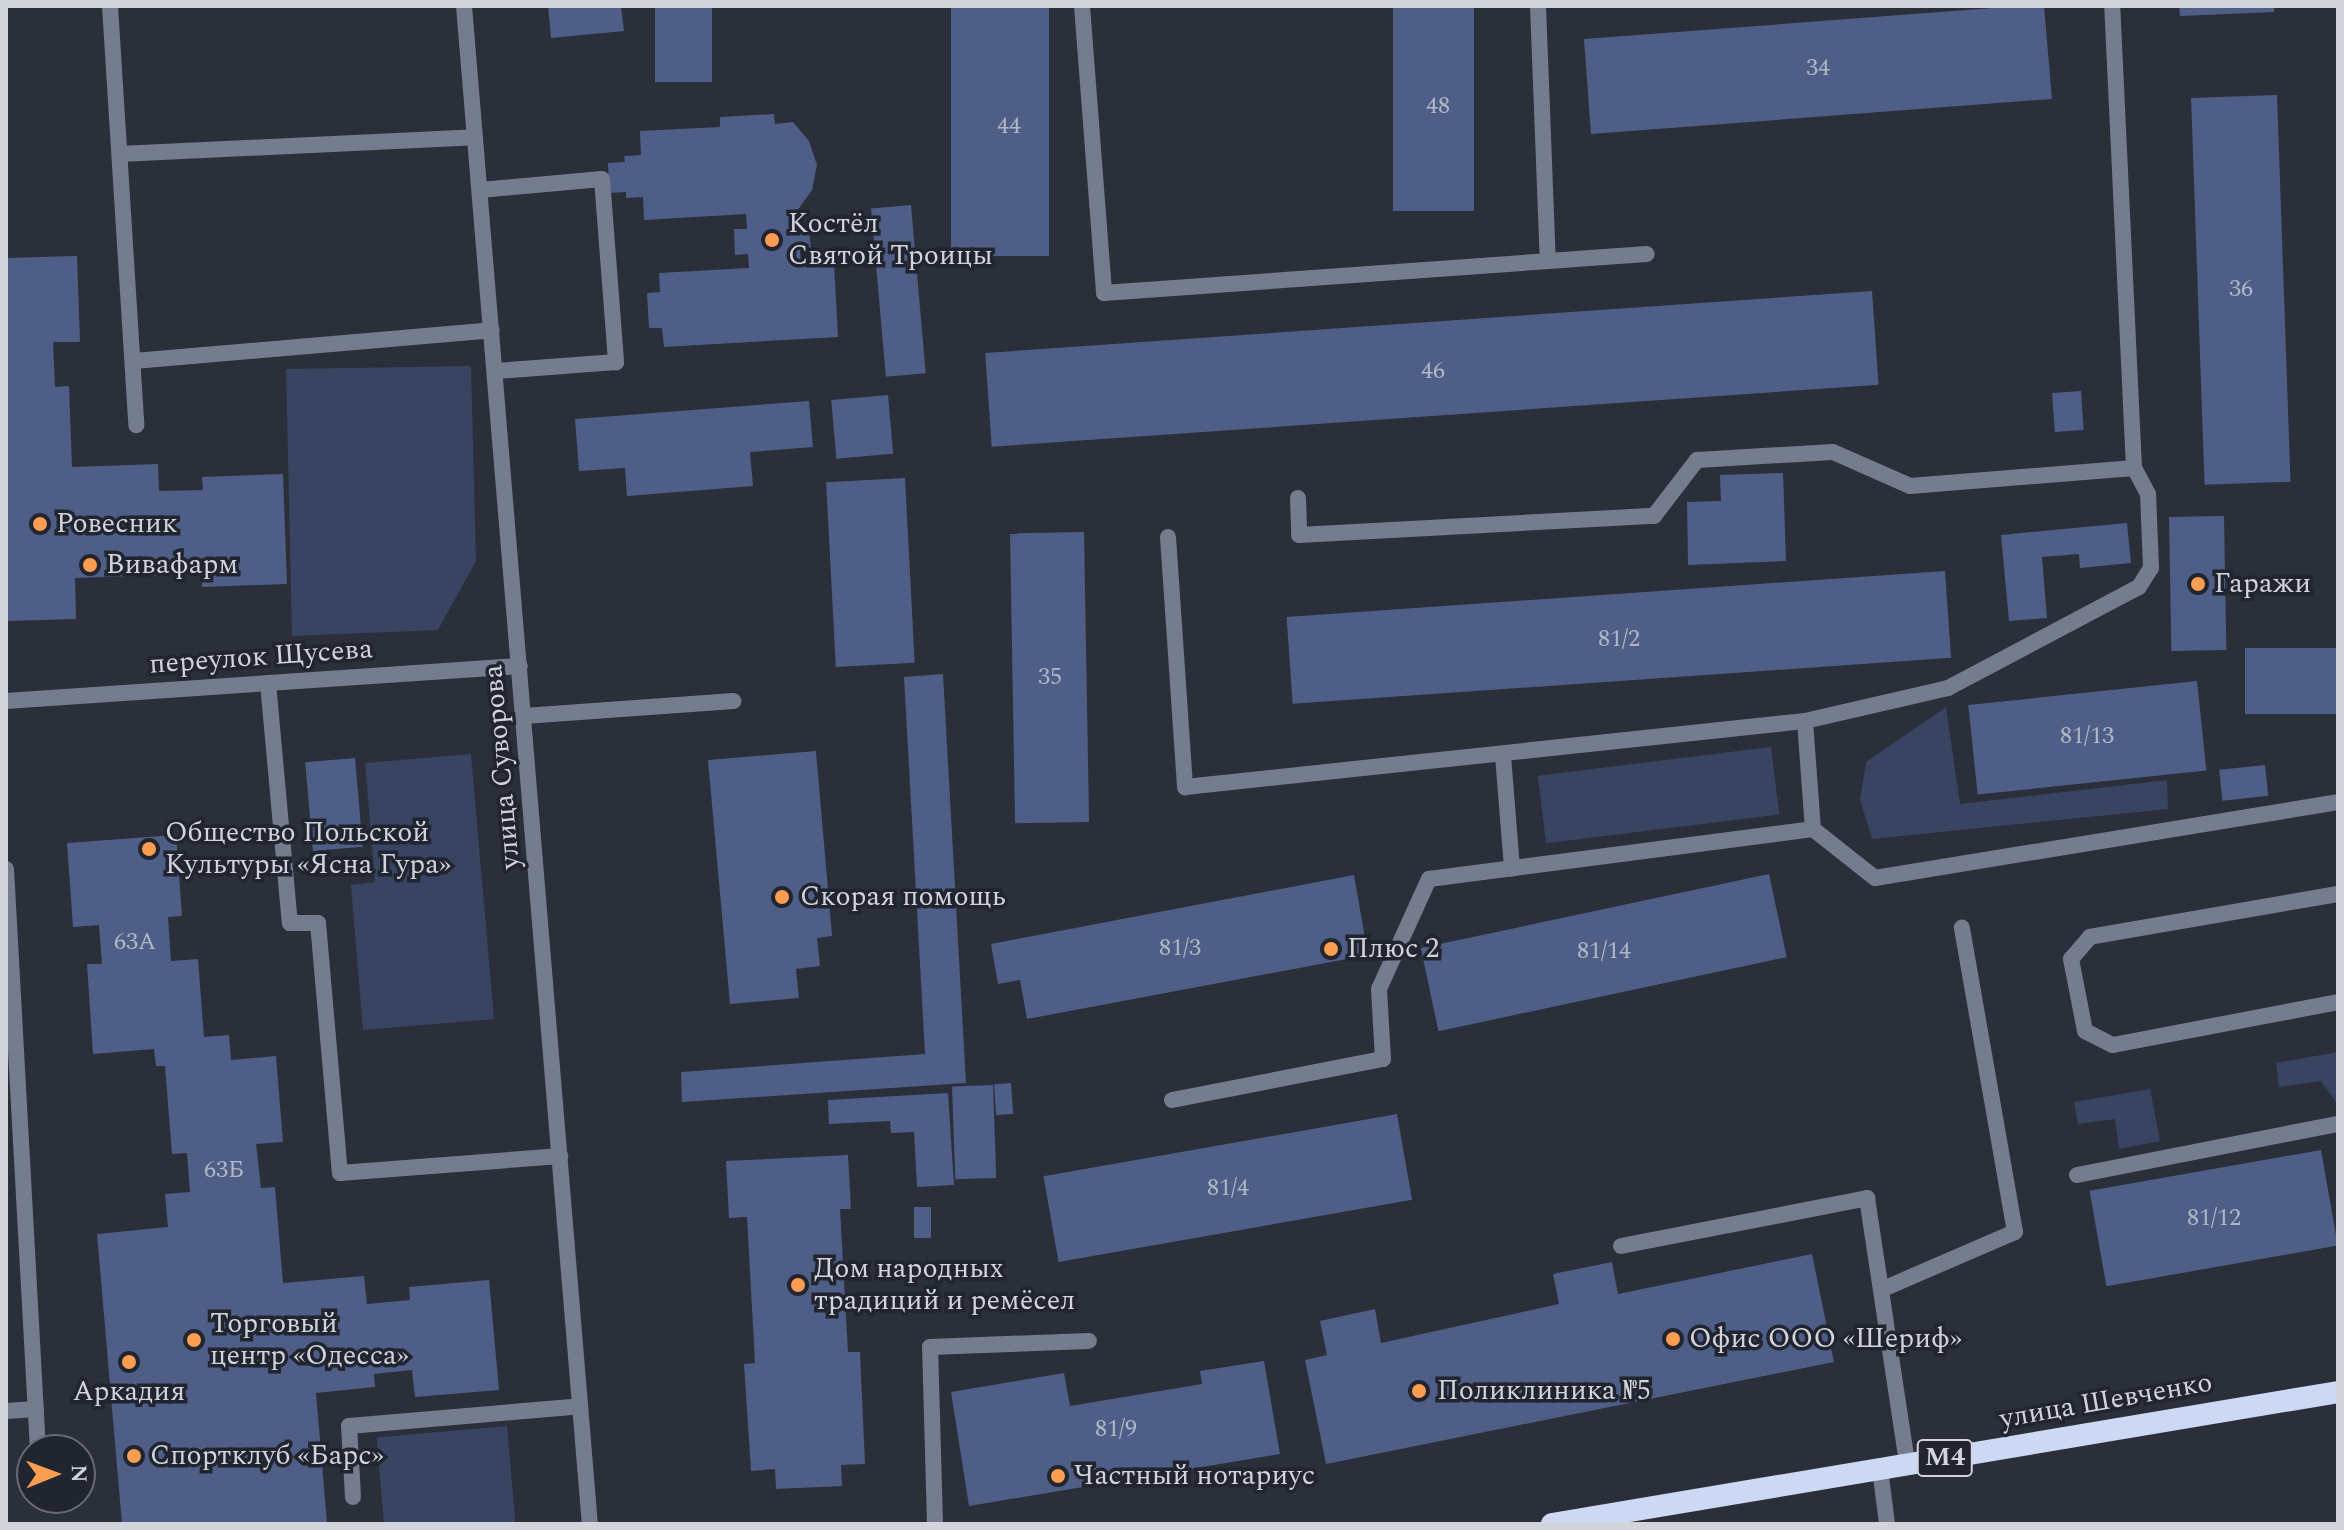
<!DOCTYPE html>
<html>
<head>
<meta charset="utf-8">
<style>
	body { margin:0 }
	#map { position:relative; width:2344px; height:1530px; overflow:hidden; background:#2a2f3a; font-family:Spectral,serif }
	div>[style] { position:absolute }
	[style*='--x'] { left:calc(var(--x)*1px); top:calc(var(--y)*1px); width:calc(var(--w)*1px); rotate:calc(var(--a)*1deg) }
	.green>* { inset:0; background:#384462; transform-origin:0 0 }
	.building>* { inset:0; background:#4e5e86; transform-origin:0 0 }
	.service>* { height:16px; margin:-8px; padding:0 8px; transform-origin:8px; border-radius:8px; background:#747c8e }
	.minor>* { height:16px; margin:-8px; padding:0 8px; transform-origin:8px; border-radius:8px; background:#747c8e }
	.trunk>* { height:22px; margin:-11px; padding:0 11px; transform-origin:11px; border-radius:11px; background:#ccd8f4 }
	.dots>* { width:22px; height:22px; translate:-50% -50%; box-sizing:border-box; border:4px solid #212530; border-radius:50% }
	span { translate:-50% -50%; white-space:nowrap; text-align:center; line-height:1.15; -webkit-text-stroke:7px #212530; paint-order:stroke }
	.number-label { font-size:24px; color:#b0b6c6 }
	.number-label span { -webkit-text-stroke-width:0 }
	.shield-label span { padding:2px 6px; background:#212530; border:2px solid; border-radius:6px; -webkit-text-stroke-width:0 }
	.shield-label { font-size:26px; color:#d1d4db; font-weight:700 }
	.poi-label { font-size:28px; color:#d1d4db }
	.left { translate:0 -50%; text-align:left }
	.street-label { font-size:28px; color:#d1d4db }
	.frame { position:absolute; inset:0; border:8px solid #d1d4db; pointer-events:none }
	.north { position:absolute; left:16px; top:1434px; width:80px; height:80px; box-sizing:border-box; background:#212530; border:2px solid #676b74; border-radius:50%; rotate:89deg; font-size:22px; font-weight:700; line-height:32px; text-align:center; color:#d1d4db }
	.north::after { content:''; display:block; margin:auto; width:28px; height:36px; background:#fc9d52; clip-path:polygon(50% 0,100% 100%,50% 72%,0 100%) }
</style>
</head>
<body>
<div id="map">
	<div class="green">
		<div style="clip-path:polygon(471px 366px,476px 561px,438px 630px,292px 636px,286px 369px)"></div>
		<div style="clip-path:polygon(1946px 707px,1960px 804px,2167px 780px,2168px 809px,1872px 839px,1860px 799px,1866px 762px)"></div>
		<div style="left:1771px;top:747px;width:68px;height:235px;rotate:83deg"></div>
		<div style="clip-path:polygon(471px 754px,494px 1019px,363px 1030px,351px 885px,375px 882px,365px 763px)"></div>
		<div style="clip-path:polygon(2338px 1052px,2338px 1105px,2321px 1081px,2279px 1087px,2276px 1063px)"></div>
		<div style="clip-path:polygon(2150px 1089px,2160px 1141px,2119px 1149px,2115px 1119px,2078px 1124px,2074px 1102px)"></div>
		<div style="left:507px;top:1426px;width:98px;height:131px;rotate:85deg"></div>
	</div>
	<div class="building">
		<div style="clip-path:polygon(548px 6px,621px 6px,624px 31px,551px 38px)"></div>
		<div style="left:655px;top:6px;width:57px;height:76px"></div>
		<div style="left:951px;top:6px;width:98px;height:250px"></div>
		<div style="left:1393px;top:6px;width:81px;height:205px"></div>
		<div style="clip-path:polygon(2019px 6px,2044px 6px,2052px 99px,1591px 134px,1584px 39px)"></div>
		<div style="clip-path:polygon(2179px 6px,2274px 6px,2274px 12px,2180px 16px)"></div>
		<div style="left:2277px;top:95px;width:387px;height:86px;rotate:88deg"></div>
		<div style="clip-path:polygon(774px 114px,775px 124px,793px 122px,809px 141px,817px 165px,812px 190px,797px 211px,798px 226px,809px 225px,811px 251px,800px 251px,801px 265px,834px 263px,838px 337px,664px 347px,662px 328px,649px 328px,647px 293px,660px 292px,659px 273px,749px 268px,748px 254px,735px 255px,734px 229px,747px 229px,746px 214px,644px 220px,643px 197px,626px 198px,626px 192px,609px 193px,608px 163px,625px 162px,624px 156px,641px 155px,640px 131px,720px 127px,720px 117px)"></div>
		<div style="left:911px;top:205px;width:169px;height:40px;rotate:85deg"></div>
		<div style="clip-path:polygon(77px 256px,80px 342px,53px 342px,55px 387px,69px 386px,72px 467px,158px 464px,159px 491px,203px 490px,202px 477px,283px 474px,287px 584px,202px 587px,201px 560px,163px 562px,164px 575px,75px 578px,76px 619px,6px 621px,6px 258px)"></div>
		<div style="left:1872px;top:291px;width:94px;height:889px;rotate:86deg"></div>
		<div style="left:2081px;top:391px;width:39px;height:29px;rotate:86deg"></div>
		<div style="left:888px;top:395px;width:59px;height:57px;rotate:85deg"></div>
		<div style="clip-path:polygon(809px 401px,813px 447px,750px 452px,753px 486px,627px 496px,625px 468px,579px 471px,575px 419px)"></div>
		<div style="clip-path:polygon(1783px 473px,1786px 561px,1688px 565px,1687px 502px,1721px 501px,1720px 475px)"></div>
		<div style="left:905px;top:478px;width:185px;height:79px;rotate:87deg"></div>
		<div style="left:2224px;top:516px;width:134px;height:55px;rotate:89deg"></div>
		<div style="clip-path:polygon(2127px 523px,2131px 563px,2080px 568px,2079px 554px,2042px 557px,2047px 618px,2009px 621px,2001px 535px)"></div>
		<div style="left:1084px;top:532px;width:290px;height:74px;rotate:89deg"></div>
		<div style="left:1945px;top:571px;width:87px;height:660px;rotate:86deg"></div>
		<div style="left:2338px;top:648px;width:66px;height:93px;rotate:90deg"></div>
		<div style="clip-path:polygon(943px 674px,966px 1083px,682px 1102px,681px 1072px,925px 1054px,904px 677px)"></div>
		<div style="left:2197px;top:681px;width:90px;height:230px;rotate:84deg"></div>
		<div style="clip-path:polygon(816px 751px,832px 936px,817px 938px,820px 966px,796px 969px,799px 998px,730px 1004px,708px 760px)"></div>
		<div style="left:355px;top:758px;width:89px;height:50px;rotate:85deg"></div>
		<div style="left:2265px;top:765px;width:31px;height:46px;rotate:84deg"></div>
		<div style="clip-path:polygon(176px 835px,182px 916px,168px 917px,171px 961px,198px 959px,204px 1037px,229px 1035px,231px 1060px,276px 1056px,283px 1142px,256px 1144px,261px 1188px,275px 1187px,283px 1283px,364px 1276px,367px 1304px,410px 1300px,409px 1287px,489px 1280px,499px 1390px,415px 1397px,412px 1370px,374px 1374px,375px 1387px,316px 1393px,327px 1523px,122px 1524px,97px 1234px,168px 1227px,165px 1194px,190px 1192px,187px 1153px,172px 1154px,165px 1066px,156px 1066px,154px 1049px,93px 1054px,87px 964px,102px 964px,99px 925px,73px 927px,67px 843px)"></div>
		<div style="left:1769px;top:874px;width:85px;height:356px;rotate:78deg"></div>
		<div style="clip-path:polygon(1354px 875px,1368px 955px,1027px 1019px,1020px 980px,998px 984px,991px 944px)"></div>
		<div style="left:1011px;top:1083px;width:31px;height:17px;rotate:86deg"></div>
		<div style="left:993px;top:1085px;width:93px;height:41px;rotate:88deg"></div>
		<div style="clip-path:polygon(948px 1093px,954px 1185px,917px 1187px,914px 1132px,891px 1133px,890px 1121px,829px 1124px,828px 1100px)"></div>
		<div style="left:1397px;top:1114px;width:87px;height:359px;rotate:80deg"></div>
		<div style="left:2321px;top:1150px;width:97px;height:235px;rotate:80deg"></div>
		<div style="clip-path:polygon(848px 1155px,851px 1209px,840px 1209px,848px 1352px,860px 1352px,865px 1464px,841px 1465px,842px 1486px,776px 1489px,775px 1469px,751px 1471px,744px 1364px,755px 1363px,747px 1217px,729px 1218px,726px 1161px)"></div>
		<div style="left:914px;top:1207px;width:17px;height:31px"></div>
		<div style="clip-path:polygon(1812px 1254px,1834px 1362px,1326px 1464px,1305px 1360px,1327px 1355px,1320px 1321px,1375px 1309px,1381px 1343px,1559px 1304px,1553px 1274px,1612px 1262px,1618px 1294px)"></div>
		<div style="clip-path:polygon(1264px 1361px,1280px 1454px,969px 1506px,951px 1392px,1064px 1373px,1070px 1406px,1202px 1384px,1200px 1371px)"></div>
	</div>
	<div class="service">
		<div style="--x:110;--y:6;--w:420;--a:86.4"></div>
		<div style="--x:1082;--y:6;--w:288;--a:85.6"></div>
		<div style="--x:1104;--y:293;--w:544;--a:-4.11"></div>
		<div style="--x:1538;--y:6;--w:255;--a:87.8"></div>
		<div style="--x:120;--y:154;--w:355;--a:-2.7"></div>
		<div style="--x:480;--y:190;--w:122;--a:-5.2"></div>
		<div style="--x:602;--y:179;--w:184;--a:85.6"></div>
		<div style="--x:616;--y:362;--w:121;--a:175.7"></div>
		<div style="--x:134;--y:361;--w:359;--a:-4.9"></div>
		<div style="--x:1298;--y:498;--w:37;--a:88"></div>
		<div style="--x:1299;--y:535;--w:356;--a:-3.1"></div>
		<div style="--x:1654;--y:516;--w:71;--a:-52.5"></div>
		<div style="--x:1697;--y:460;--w:136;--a:-3.4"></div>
		<div style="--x:1833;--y:452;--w:84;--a:23.8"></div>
		<div style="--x:1910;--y:486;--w:225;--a:-4.6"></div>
		<div style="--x:1168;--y:537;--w:251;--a:86.1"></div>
		<div style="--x:1185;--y:787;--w:624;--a:-6.08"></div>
		<div style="--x:1805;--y:721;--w:147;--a:-13"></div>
		<div style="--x:1948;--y:688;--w:216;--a:-27.9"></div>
		<div style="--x:2139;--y:587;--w:22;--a:-58"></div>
		<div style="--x:2151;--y:568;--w:74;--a:-92.3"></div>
		<div style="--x:2148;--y:494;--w:30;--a:-118"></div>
		<div style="--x:2134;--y:468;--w:463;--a:-92.7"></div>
		<div style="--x:268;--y:683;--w:241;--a:84.8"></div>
		<div style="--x:290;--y:923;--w:28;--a:0"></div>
		<div style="--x:318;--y:923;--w:251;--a:85"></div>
		<div style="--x:340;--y:1173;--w:221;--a:-4.4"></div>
		<div style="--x:524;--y:716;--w:210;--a:-4.1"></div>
		<div style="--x:1805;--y:721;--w:108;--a:85.8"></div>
		<div style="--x:1813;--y:829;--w:79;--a:38.3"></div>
		<div style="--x:1875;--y:878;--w:469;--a:-9.3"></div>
		<div style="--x:1503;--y:756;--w:113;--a:85.4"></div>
		<div style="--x:6;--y:869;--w:582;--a:86.85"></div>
		<div style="--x:2338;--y:894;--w:252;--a:170.2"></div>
		<div style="--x:2090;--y:937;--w:29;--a:131"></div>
		<div style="--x:2071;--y:959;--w:73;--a:79"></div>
		<div style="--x:2085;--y:1031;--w:31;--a:27"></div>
		<div style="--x:2113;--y:1045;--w:229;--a:-10.8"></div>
		<div style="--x:1172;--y:1100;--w:215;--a:-11"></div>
		<div style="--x:1383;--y:1059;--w:70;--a:-93.3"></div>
		<div style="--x:1379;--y:989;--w:121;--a:-65.6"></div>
		<div style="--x:1429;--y:879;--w:387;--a:-7.4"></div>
		<div style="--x:2077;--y:1175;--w:266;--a:-11.1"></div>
		<div style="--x:1621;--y:1246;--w:251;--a:-11"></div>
		<div style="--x:1867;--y:1198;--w:269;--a:81.4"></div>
		<div style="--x:1883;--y:1289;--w:144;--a:-23.4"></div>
		<div style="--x:2015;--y:1232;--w:309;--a:-99.9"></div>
		<div style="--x:6;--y:1411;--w:30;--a:-4"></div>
		<div style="--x:1880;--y:1469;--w:55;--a:82.7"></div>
		<div style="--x:353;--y:1497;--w:71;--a:-93.2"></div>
		<div style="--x:349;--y:1426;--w:232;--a:-4.9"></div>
		<div style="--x:935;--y:1524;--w:177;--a:-91.6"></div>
		<div style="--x:930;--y:1347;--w:159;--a:-2.2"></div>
	</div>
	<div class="minor">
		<div style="--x:464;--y:6;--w:1523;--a:85.26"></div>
		<div style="--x:6;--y:701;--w:515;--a:-3.9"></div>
	</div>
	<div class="trunk">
		<div style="--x:1552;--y:1524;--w:797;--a:-9.53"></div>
	</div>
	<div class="dots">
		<div style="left:772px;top:240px;background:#fc9d52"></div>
		<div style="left:40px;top:524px;background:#fc9d52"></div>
		<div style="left:90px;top:565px;background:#fc9d52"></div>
		<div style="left:2198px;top:584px;background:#fc9d52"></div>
		<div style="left:149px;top:849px;background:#fc9d52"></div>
		<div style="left:782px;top:897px;background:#fc9d52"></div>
		<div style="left:1331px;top:949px;background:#fc9d52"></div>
		<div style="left:798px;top:1285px;background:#fc9d52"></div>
		<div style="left:1673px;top:1339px;background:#fc9d52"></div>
		<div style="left:194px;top:1340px;background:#fc9d52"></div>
		<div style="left:129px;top:1362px;background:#fc9d52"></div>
		<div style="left:1419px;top:1391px;background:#fc9d52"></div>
		<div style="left:134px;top:1456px;background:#fc9d52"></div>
		<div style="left:1058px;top:1476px;background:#fc9d52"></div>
	</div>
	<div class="number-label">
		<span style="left:1818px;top:69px">34</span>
		<span style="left:1438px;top:107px">48</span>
		<span style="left:1009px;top:127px">44</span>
		<span style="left:2241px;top:290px">36</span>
		<span style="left:1433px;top:372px">46</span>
		<span style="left:1619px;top:640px">81/2</span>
		<span style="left:1050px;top:678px">35</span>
		<span style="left:2087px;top:737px">81/13</span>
		<span style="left:135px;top:943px">63А</span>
		<span style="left:1180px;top:949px">81/3</span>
		<span style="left:1604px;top:952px">81/14</span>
		<span style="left:224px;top:1171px">63Б</span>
		<span style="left:1228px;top:1189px">81/4</span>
		<span style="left:2214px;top:1219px">81/12</span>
		<span style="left:1116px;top:1430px">81/9</span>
	</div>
	<div class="shield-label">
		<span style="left:1945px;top:1458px">M4</span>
	</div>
	<div class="poi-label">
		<span class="left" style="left:788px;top:240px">Костёл<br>Святой Троицы</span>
		<span class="left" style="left:56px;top:524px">Ровесник</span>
		<span class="left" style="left:106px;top:565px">Вивафарм</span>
		<span class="left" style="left:2214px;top:584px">Гаражи</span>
		<span class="left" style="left:165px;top:849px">Общество Польской<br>Культуры «Ясна Гура»</span>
		<span class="left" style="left:800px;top:897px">Скорая помощь</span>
		<span class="left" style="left:1347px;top:949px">Плюс 2</span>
		<span class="left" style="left:814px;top:1285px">Дом народных<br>традиций и ремёсел</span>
		<span class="left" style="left:210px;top:1340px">Торговый<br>центр «Одесса»</span>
		<span class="left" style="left:1689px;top:1339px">Офис ООО «Шериф»</span>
		<span class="left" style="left:1437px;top:1391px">Поликлиника №5</span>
		<span style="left:129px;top:1392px">Аркадия</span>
		<span class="left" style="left:150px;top:1456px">Спортклуб «Барс»</span>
		<span class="left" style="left:1074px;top:1476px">Частный нотариус</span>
	</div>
	<div class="street-label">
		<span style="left:261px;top:657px;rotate:-4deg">переулок Щусева</span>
		<span style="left:502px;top:767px;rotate:-95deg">улица Суворова</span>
		<span style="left:2106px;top:1401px;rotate:-10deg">улица Шевченко</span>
	</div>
	<div class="frame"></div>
	<div class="north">N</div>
</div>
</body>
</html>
